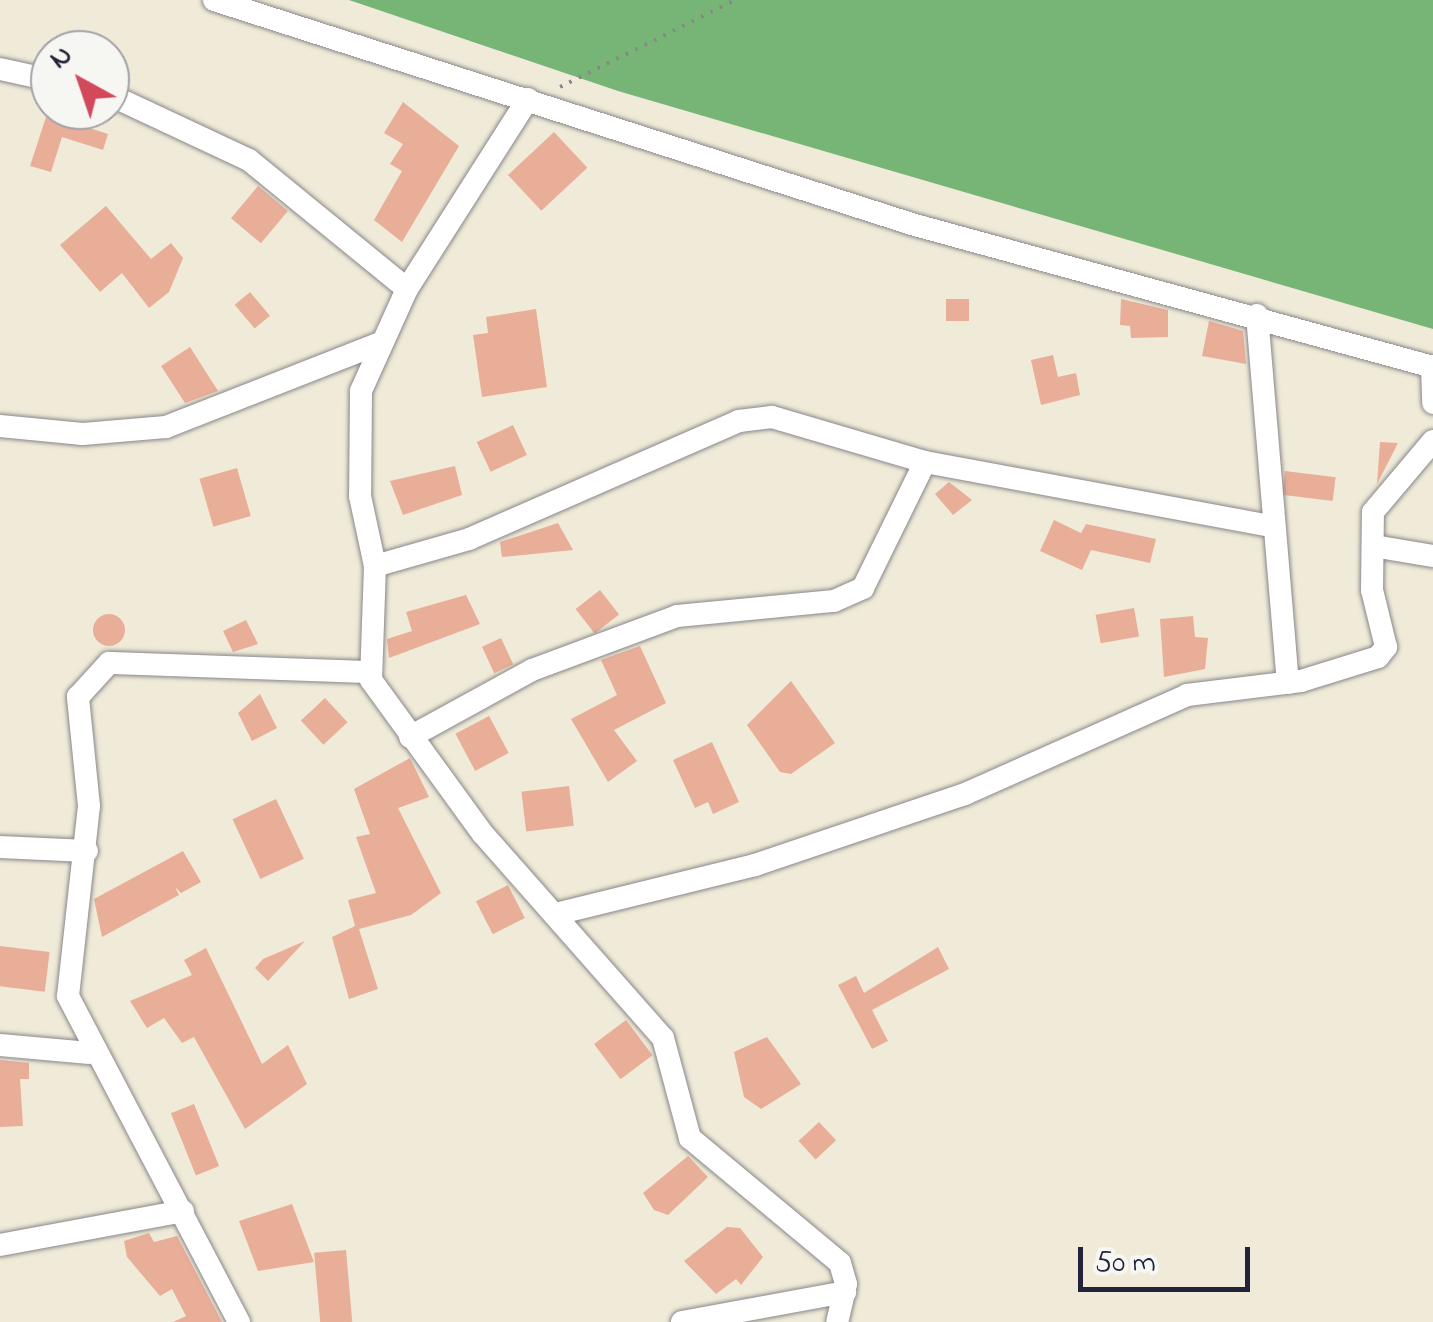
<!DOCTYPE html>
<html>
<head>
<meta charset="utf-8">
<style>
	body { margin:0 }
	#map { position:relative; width:1433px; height:1322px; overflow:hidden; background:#f0ebd8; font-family:"Indie Flower",sans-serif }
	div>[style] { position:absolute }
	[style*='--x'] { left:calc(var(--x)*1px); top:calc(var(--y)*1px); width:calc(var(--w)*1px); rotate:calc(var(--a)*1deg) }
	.forest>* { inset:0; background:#76b575 }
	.building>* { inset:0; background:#e9ae98; transform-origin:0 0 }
	.round { border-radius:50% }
	.path>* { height:4px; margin-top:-2px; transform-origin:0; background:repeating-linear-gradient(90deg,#89868a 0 2.5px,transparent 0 10.5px) }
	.roads { filter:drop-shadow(0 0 2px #89868a) drop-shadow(0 0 2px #89868a) }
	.minor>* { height:22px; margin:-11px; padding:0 11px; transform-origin:11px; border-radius:11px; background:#fff }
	span { translate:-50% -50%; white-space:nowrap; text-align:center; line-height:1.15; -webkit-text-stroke:9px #f6f6f2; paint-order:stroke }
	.north { position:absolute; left:30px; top:30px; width:100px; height:100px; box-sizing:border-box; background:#f6f6f2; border:2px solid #a1a1a9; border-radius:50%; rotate:320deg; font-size:28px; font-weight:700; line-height:40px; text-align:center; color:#22223b }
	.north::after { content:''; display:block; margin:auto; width:35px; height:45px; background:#d1495b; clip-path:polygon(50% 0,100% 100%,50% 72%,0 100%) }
	.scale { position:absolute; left:1078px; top:1247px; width:172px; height:45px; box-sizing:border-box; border:5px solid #22223b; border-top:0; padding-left:12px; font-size:30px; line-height:35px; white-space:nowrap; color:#22223b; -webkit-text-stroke:8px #f6f6f2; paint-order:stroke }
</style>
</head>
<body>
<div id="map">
	<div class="forest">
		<div style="clip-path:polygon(349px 0,1433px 0,1433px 329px,618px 91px)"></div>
	</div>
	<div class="building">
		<div style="clip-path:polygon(403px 102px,459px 146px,402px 242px,374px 220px,402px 171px,390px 164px,403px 144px,384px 133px)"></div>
		<div style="clip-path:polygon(47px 114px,108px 134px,103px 150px,62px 137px,51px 172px,30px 166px)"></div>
		<div style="left:554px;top:132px;width:49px;height:63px;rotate:47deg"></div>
		<div style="left:258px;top:186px;width:39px;height:42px;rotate:40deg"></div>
		<div style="clip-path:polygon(106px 206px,151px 259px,171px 243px,183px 258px,169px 292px,149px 308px,122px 273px,100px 292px,60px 245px)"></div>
		<div style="left:250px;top:292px;width:31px;height:20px;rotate:50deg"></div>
		<div style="left:969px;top:299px;width:22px;height:23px;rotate:90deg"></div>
		<div style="clip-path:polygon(1121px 299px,1168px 310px,1168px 337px,1131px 338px,1130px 326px,1120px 325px)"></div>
		<div style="clip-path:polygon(536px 309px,547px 387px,482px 397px,473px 335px,488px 333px,486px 317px)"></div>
		<div style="clip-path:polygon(1209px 321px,1243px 331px,1246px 364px,1202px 356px)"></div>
		<div style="clip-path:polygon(190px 347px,218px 391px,185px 403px,161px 366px)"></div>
		<div style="clip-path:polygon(1053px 355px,1058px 377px,1076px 373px,1080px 395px,1041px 405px,1031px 360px)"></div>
		<div style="left:513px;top:425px;width:33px;height:40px;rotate:65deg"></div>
		<div style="clip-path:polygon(1380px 442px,1398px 443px,1377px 484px)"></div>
		<div style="clip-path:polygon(455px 466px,462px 495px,403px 515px,390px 481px)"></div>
		<div style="left:237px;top:468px;width:50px;height:39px;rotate:74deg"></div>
		<div style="left:1285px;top:471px;width:51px;height:24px;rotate:7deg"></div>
		<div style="clip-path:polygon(949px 482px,972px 500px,953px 515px,935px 494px)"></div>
		<div style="clip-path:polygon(1054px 520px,1081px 533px,1086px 524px,1156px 539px,1150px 563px,1091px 550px,1082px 570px,1040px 551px)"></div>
		<div style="clip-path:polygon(558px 523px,573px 550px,502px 557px,500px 542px)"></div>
		<div style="left:600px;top:590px;width:31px;height:31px;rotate:52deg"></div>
		<div style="clip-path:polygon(466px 595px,480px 624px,389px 658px,387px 639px,412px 631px,406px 612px)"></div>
		<div style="left:1134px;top:608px;width:29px;height:39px;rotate:80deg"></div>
		<div class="round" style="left:93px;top:614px;width:32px;height:32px"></div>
		<div style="clip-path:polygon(1193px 616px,1195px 637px,1208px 638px,1205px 669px,1164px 677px,1160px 619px)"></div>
		<div style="clip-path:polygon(246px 620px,258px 644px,233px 652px,223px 631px)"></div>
		<div style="left:501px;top:638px;width:29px;height:21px;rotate:65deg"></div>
		<div style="clip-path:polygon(640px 646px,666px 703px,614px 730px,637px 761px,608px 782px,571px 719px,617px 695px,601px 660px)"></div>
		<div style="clip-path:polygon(791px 681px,835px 743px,791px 774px,780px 772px,747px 725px)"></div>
		<div style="clip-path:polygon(260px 694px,277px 728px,252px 741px,238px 713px)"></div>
		<div style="left:325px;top:698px;width:33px;height:33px;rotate:47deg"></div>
		<div style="left:489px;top:716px;width:42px;height:38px;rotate:62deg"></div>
		<div style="clip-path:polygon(712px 742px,739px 802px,713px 814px,708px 802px,695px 808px,673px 760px)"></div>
		<div style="clip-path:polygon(410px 758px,429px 797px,398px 808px,441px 893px,411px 915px,359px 929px,378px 989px,349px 999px,332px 937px,355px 926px,348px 900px,376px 893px,356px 837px,370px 834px,354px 789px)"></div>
		<div style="left:569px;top:786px;width:40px;height:48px;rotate:83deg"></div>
		<div style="left:276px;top:799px;width:66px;height:48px;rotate:65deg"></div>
		<div style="clip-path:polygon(183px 851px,201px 882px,181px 893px,175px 887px,179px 895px,102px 937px,94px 899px)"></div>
		<div style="left:508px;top:885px;width:37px;height:36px;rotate:63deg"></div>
		<div style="clip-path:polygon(305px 941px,268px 981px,255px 968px,263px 959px)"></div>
		<div style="left:0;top:946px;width:50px;height:40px;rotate:7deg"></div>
		<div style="clip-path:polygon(938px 947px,949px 969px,872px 1010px,888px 1041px,872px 1049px,838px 985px,856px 976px,864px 993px)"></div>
		<div style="clip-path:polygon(206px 948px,262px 1064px,288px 1045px,307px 1084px,245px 1129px,194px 1037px,182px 1043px,164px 1018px,147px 1028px,130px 1001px,192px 975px,184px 960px)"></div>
		<div style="left:626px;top:1020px;width:44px;height:40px;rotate:53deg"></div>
		<div style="clip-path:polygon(767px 1037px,801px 1084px,761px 1109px,744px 1097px,734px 1052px)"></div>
		<div style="clip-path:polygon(0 1060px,29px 1063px,29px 1079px,20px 1079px,23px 1126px,0 1127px)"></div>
		<div style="left:194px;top:1104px;width:67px;height:25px;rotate:68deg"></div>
		<div style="left:819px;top:1122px;width:25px;height:28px;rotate:47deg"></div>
		<div style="clip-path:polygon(688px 1156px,708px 1177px,668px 1215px,654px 1210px,643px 1193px)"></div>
		<div style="clip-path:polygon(292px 1204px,314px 1262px,258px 1271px,239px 1221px)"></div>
		<div style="clip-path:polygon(727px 1227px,740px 1228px,763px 1257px,741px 1285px,736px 1279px,716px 1294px,684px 1261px)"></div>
		<div style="clip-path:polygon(149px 1233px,154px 1242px,177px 1236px,222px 1322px,173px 1322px,186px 1316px,172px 1289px,160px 1296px,127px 1257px,124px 1241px)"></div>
		<div style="left:346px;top:1250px;width:72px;height:32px;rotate:85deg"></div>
	</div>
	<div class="path">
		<div style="--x:560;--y:87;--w:195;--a:-26.4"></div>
	</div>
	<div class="roads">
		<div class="minor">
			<div style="--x:214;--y:0;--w:736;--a:17.8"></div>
			<div style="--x:915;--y:225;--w:537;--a:15.33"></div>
			<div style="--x:0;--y:69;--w:51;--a:12.4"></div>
			<div style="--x:110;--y:95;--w:153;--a:25.1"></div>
			<div style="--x:249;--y:160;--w:204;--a:39.2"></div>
			<div style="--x:528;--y:99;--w:225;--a:122.5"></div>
			<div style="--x:407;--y:289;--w:112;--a:114.3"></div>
			<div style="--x:361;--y:391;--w:105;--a:90.5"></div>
			<div style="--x:360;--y:496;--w:72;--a:77.9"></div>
			<div style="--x:375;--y:566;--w:114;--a:92"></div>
			<div style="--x:371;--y:680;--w:190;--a:54"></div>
			<div style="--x:483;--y:834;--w:272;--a:48.6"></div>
			<div style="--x:663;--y:1038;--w:104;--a:74.9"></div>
			<div style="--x:690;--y:1138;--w:195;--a:39.8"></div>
			<div style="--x:840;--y:1263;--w:22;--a:74"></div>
			<div style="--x:846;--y:1284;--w:39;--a:103"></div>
			<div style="--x:1257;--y:315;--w:369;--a:85.2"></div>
			<div style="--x:1432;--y:367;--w:36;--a:88"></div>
			<div style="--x:0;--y:426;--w:83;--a:5.5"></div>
			<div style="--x:83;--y:434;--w:83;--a:-4.8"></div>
			<div style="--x:166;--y:427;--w:228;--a:-21.4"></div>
			<div style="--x:1373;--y:546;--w:61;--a:9.5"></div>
			<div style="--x:375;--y:566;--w:98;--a:-16"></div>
			<div style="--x:469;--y:539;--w:295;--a:-23.6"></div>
			<div style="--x:739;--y:421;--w:33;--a:-7"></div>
			<div style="--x:772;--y:417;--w:159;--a:16.4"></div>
			<div style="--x:925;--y:462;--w:350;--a:10.5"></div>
			<div style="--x:410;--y:737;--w:139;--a:-28.8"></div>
			<div style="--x:532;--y:670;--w:155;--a:-20.4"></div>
			<div style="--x:677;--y:616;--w:158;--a:-5.5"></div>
			<div style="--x:834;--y:601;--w:32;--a:-24"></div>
			<div style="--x:863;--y:588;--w:140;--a:-63.8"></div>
			<div style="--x:0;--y:847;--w:87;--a:2.6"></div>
			<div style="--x:560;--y:913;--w:201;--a:-13.8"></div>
			<div style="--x:755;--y:865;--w:222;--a:-18.7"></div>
			<div style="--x:965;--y:794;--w:243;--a:-24"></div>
			<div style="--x:1187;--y:695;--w:115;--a:-7"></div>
			<div style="--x:1301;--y:681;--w:81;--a:-17.3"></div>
			<div style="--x:1378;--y:657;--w:13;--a:-51"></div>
			<div style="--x:1386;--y:647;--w:59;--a:-103.8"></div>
			<div style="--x:1372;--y:590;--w:78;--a:-89.3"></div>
			<div style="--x:1373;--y:512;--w:93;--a:-49.8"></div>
			<div style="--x:0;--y:1045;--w:90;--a:5.1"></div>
			<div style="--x:0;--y:1245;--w:186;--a:-10.5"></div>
			<div style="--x:239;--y:1322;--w:368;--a:-117.7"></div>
			<div style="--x:68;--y:996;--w:191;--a:-83.7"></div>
			<div style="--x:89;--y:806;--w:110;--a:-95.8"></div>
			<div style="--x:78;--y:697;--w:46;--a:-47.6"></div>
			<div style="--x:109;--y:663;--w:261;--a:2"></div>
			<div style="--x:682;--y:1322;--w:166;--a:-10.4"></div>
		</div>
	</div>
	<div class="north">N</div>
	<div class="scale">50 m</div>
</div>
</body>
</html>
